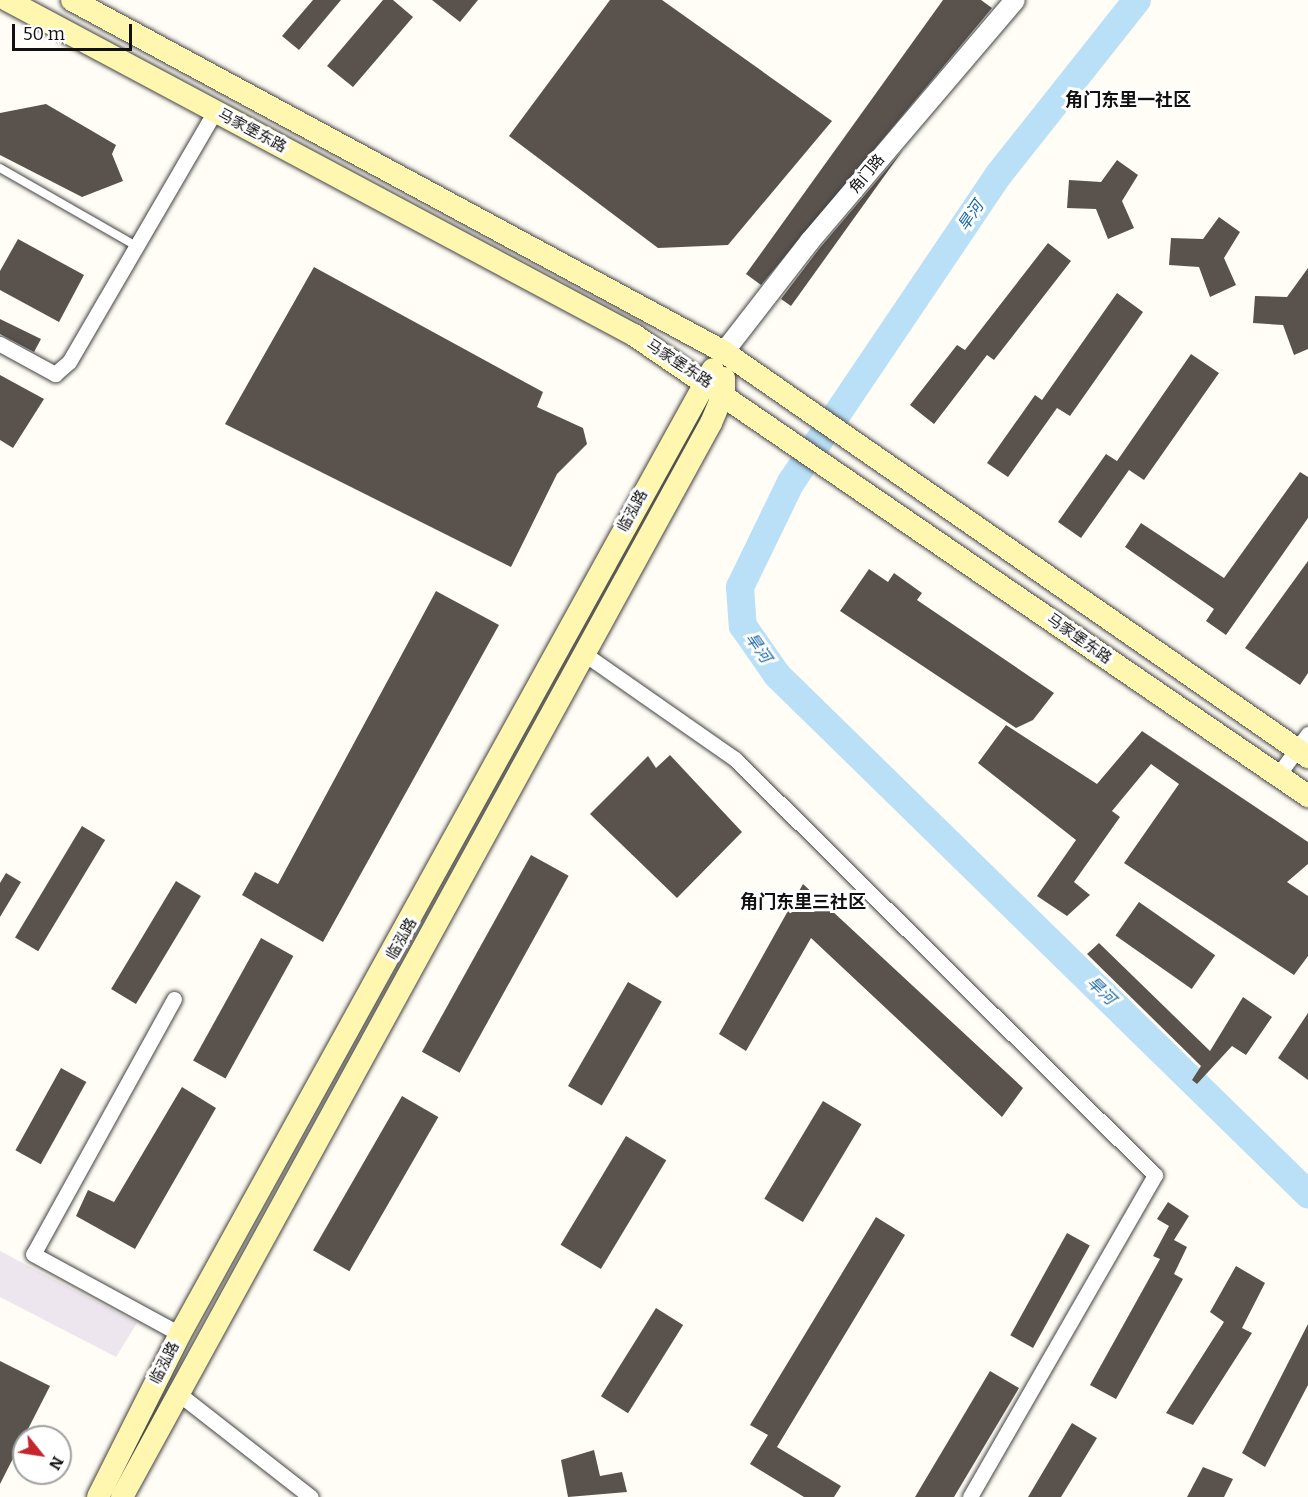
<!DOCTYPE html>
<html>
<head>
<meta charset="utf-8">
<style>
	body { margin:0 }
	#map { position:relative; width:1308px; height:1497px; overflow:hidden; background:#fffdf5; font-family:Bitter,"Noto Sans SC",serif }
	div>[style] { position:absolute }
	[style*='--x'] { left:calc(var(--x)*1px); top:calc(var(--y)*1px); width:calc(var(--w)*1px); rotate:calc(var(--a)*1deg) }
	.industrial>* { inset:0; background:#eee6ef }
	.river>* { height:28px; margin:-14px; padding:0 14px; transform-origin:14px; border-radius:14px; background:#b9e0f7 }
	.building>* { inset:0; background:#5a524d; transform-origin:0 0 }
	.roads { filter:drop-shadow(0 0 2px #444) drop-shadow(0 0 2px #444) }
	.service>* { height:8px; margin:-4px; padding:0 4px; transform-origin:4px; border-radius:4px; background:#fff }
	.minor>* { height:15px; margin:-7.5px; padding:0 7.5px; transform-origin:7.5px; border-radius:7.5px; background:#fff }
	.tertiary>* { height:20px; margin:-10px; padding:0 10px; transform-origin:10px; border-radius:10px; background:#fff }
	.secondary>* { height:22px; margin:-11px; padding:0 11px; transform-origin:11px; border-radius:11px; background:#fff6b0 }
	span { translate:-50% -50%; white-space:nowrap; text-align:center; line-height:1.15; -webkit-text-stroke:6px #fff; paint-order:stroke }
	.street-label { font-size:15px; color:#111 }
	.water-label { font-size:16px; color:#1768a6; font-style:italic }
	.quarter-label { font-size:18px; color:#111; font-weight:700 }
	.north { position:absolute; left:12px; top:1425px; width:60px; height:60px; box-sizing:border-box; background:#fff; border:2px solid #a0a0a0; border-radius:50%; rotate:120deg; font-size:16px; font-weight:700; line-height:24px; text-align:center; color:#111 }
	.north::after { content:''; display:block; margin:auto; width:21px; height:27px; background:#c4262e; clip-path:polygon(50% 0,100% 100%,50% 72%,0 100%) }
	.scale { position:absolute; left:12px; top:24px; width:120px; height:27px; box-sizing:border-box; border:3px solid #111; border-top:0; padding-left:8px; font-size:18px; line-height:21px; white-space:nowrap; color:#111; -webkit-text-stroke:4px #fff; paint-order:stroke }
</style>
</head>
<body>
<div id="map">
	<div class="industrial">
		<div style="clip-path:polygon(0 1251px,137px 1323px,116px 1357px,0 1297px)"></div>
	</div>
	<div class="river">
		<div style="--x:1137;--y:0;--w:222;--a:128.4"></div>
		<div style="--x:999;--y:174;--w:372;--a:124"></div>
		<div style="--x:791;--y:482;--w:117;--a:115.9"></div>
		<div style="--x:740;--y:587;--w:39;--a:86"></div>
		<div style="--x:743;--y:626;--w:60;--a:55.2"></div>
		<div style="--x:777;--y:675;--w:743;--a:44.35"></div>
	</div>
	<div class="building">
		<div style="clip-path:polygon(313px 0,341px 0,299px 50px,282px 36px)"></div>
		<div style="clip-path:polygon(383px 0,393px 0,413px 17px,353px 87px,327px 66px)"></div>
		<div style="clip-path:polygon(432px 0,478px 0,460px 22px)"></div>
		<div style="clip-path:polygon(610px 0,662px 0,832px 121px,728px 245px,658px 248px,509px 136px)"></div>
		<div style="clip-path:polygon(943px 0,981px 0,992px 8px,761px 285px,746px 274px)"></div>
		<div style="clip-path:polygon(46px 104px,116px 145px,112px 154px,123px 181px,82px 197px,0 155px,0 113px)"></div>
		<div style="clip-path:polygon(903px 150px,791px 306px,781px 299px,819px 249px)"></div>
		<div style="clip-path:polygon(1117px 160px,1138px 175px,1122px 201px,1134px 228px,1108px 239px,1096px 209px,1067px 208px,1069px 180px,1101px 182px)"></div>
		<div style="clip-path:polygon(1219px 217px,1240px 232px,1224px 258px,1236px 285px,1210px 297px,1199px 267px,1169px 265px,1171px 238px,1203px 239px)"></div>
		<div style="clip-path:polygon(18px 239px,84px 275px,59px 322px,0 290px,0 271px)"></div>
		<div style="clip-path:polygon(1048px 243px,1071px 261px,994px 360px,987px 355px,934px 424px,910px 405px,957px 345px,965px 350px)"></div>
		<div style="clip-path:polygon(314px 267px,543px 392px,537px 407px,583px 428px,587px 444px,557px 474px,511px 567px,225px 424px)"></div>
		<div style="clip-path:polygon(1308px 268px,1308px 349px,1294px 355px,1283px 325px,1253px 323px,1255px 296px,1287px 297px)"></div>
		<div style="clip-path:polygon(1117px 293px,1143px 312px,1070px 416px,1057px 408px,1008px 477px,987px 463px,1035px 395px,1042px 400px)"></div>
		<div style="clip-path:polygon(0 319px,41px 339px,34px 352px,0 334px)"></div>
		<div style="clip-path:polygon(1191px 354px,1219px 373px,1144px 480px,1129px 470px,1081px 538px,1058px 522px,1106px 454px,1117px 461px)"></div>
		<div style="clip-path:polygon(0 375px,44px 399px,13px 448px,0 440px)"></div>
		<div style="clip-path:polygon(1300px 472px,1308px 477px,1308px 518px,1226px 635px,1206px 621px,1214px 609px,1125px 547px,1141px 523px,1224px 578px)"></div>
		<div style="clip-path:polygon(1308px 561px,1308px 673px,1300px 685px,1245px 648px)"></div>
		<div style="clip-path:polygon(869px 569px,888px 582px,894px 573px,922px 593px,917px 600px,1054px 693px,1033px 720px,1016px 728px,840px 611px)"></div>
		<div style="clip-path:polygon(436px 591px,499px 625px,323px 942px,242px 895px,255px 872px,278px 884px)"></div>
		<div style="clip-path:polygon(1006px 725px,1097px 784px,1142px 731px,1308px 842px,1308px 864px,1287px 882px,1308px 896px,1308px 956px,1294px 975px,1124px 863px,1179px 784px,1151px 764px,1112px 811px,1120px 817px,1074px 882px,1090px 895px,1067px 916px,1037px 896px,1076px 840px,978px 763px)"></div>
		<div style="clip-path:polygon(670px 755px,742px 832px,677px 898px,590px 814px,648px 756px,656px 768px)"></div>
		<div style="left:82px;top:826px;width:27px;height:130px;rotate:31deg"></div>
		<div style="left:531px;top:855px;width:43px;height:225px;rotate:29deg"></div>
		<div style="clip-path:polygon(6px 873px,21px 882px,0 917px,0 883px)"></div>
		<div style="left:176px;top:881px;width:29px;height:126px;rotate:31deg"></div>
		<div style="clip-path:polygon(803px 884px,1023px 1088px,1002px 1117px,811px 938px,746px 1051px,719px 1034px)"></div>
		<div style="left:1139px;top:902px;width:93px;height:41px;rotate:35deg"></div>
		<div style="left:261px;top:938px;width:37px;height:140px;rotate:29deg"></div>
		<div style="clip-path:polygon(1099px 943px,1210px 1051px,1243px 997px,1272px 1017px,1246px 1055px,1232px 1046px,1197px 1084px,1192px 1080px,1201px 1066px,1087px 954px)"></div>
		<div style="left:628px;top:982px;width:39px;height:120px;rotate:30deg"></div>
		<div style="clip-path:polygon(1308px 1013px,1308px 1080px,1278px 1058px)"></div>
		<div style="left:61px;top:1068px;width:29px;height:94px;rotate:29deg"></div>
		<div style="clip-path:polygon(182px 1087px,216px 1108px,135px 1249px,76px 1216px,88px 1190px,114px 1202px)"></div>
		<div style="left:402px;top:1096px;width:42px;height:178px;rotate:30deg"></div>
		<div style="left:823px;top:1101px;width:45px;height:114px;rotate:31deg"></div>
		<div style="left:626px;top:1136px;width:47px;height:127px;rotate:31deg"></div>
		<div style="clip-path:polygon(1168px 1202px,1189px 1216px,1174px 1240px,1187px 1247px,1174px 1274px,1183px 1279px,1116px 1399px,1090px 1385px,1160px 1259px,1153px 1256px,1169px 1226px,1157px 1219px)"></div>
		<div style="clip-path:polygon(876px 1217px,905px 1235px,777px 1447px,841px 1486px,834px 1497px,804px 1497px,750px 1464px,768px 1435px,750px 1425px)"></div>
		<div style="left:1067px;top:1233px;width:26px;height:117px;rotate:29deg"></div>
		<div style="clip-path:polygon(1236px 1266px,1265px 1283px,1242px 1328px,1252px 1333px,1193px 1425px,1166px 1413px,1224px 1322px,1210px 1312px)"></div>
		<div style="left:656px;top:1308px;width:32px;height:104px;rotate:32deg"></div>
		<div style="clip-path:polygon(1308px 1324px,1308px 1385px,1265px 1467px,1242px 1453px)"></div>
		<div style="clip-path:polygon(0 1361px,50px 1386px,0 1484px)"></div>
		<div style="clip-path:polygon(990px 1371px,1019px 1388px,954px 1497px,915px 1497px)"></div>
		<div style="clip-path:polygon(1072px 1423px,1097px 1438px,1061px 1497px,1028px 1497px)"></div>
		<div style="clip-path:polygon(594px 1450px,600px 1476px,622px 1472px,627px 1492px,568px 1497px,561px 1460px)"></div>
		<div style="clip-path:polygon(1203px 1467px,1233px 1479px,1224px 1497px,1187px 1497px)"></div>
	</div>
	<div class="roads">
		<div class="service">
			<div style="--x:0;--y:168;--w:157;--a:29.8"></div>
		</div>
		<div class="minor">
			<div style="--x:0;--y:344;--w:63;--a:28.6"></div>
			<div style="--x:55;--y:374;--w:18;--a:-41"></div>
			<div style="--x:69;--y:362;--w:290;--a:-59.8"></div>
			<div style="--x:583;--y:653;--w:185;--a:34.9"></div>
			<div style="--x:735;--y:759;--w:591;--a:44.73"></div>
			<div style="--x:1155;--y:1175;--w:371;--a:119.9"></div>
			<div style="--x:1278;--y:775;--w:51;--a:-53.8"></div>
			<div style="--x:174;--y:999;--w:291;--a:118.9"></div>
			<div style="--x:33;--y:1254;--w:167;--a:28.6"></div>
			<div style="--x:179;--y:1394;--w:167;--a:38"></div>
		</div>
		<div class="tertiary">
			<div style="--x:724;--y:352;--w:140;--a:-52.2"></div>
			<div style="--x:810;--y:241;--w:316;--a:-49.6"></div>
		</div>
		<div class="secondary">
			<div style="--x:7;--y:0;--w:711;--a:28.12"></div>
			<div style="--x:634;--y:335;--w:817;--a:34.37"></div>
			<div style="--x:72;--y:0;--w:741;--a:28.36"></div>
			<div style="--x:724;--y:352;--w:711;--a:34.74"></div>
			<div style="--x:98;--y:1497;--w:182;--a:-63.3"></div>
			<div style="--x:180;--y:1334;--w:1102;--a:-61.09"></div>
			<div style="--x:122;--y:1497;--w:1225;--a:-61.26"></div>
			<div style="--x:711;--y:423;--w:33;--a:-67"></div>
			<div style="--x:724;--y:393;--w:15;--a:-90"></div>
		</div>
	</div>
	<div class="street-label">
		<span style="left:252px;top:131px;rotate:28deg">马家堡东路</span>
		<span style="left:867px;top:174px;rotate:-50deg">角门路</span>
		<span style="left:679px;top:364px;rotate:33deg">马家堡东路</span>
		<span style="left:633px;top:511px;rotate:-62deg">临泓路</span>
		<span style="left:1079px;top:639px;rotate:35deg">马家堡东路</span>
		<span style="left:402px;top:939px;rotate:-61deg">临泓路</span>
		<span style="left:165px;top:1363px;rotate:-63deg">临泓路</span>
	</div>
	<div class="water-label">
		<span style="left:971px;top:216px;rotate:-56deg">旱河</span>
		<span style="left:758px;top:648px;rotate:55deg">旱河</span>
		<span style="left:1101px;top:991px;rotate:44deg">旱河</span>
	</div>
	<div class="quarter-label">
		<span style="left:1128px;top:100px">角门东里一社区</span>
		<span style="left:803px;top:902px">角门东里三社区</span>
	</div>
	<div class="north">N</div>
	<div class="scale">50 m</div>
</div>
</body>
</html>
